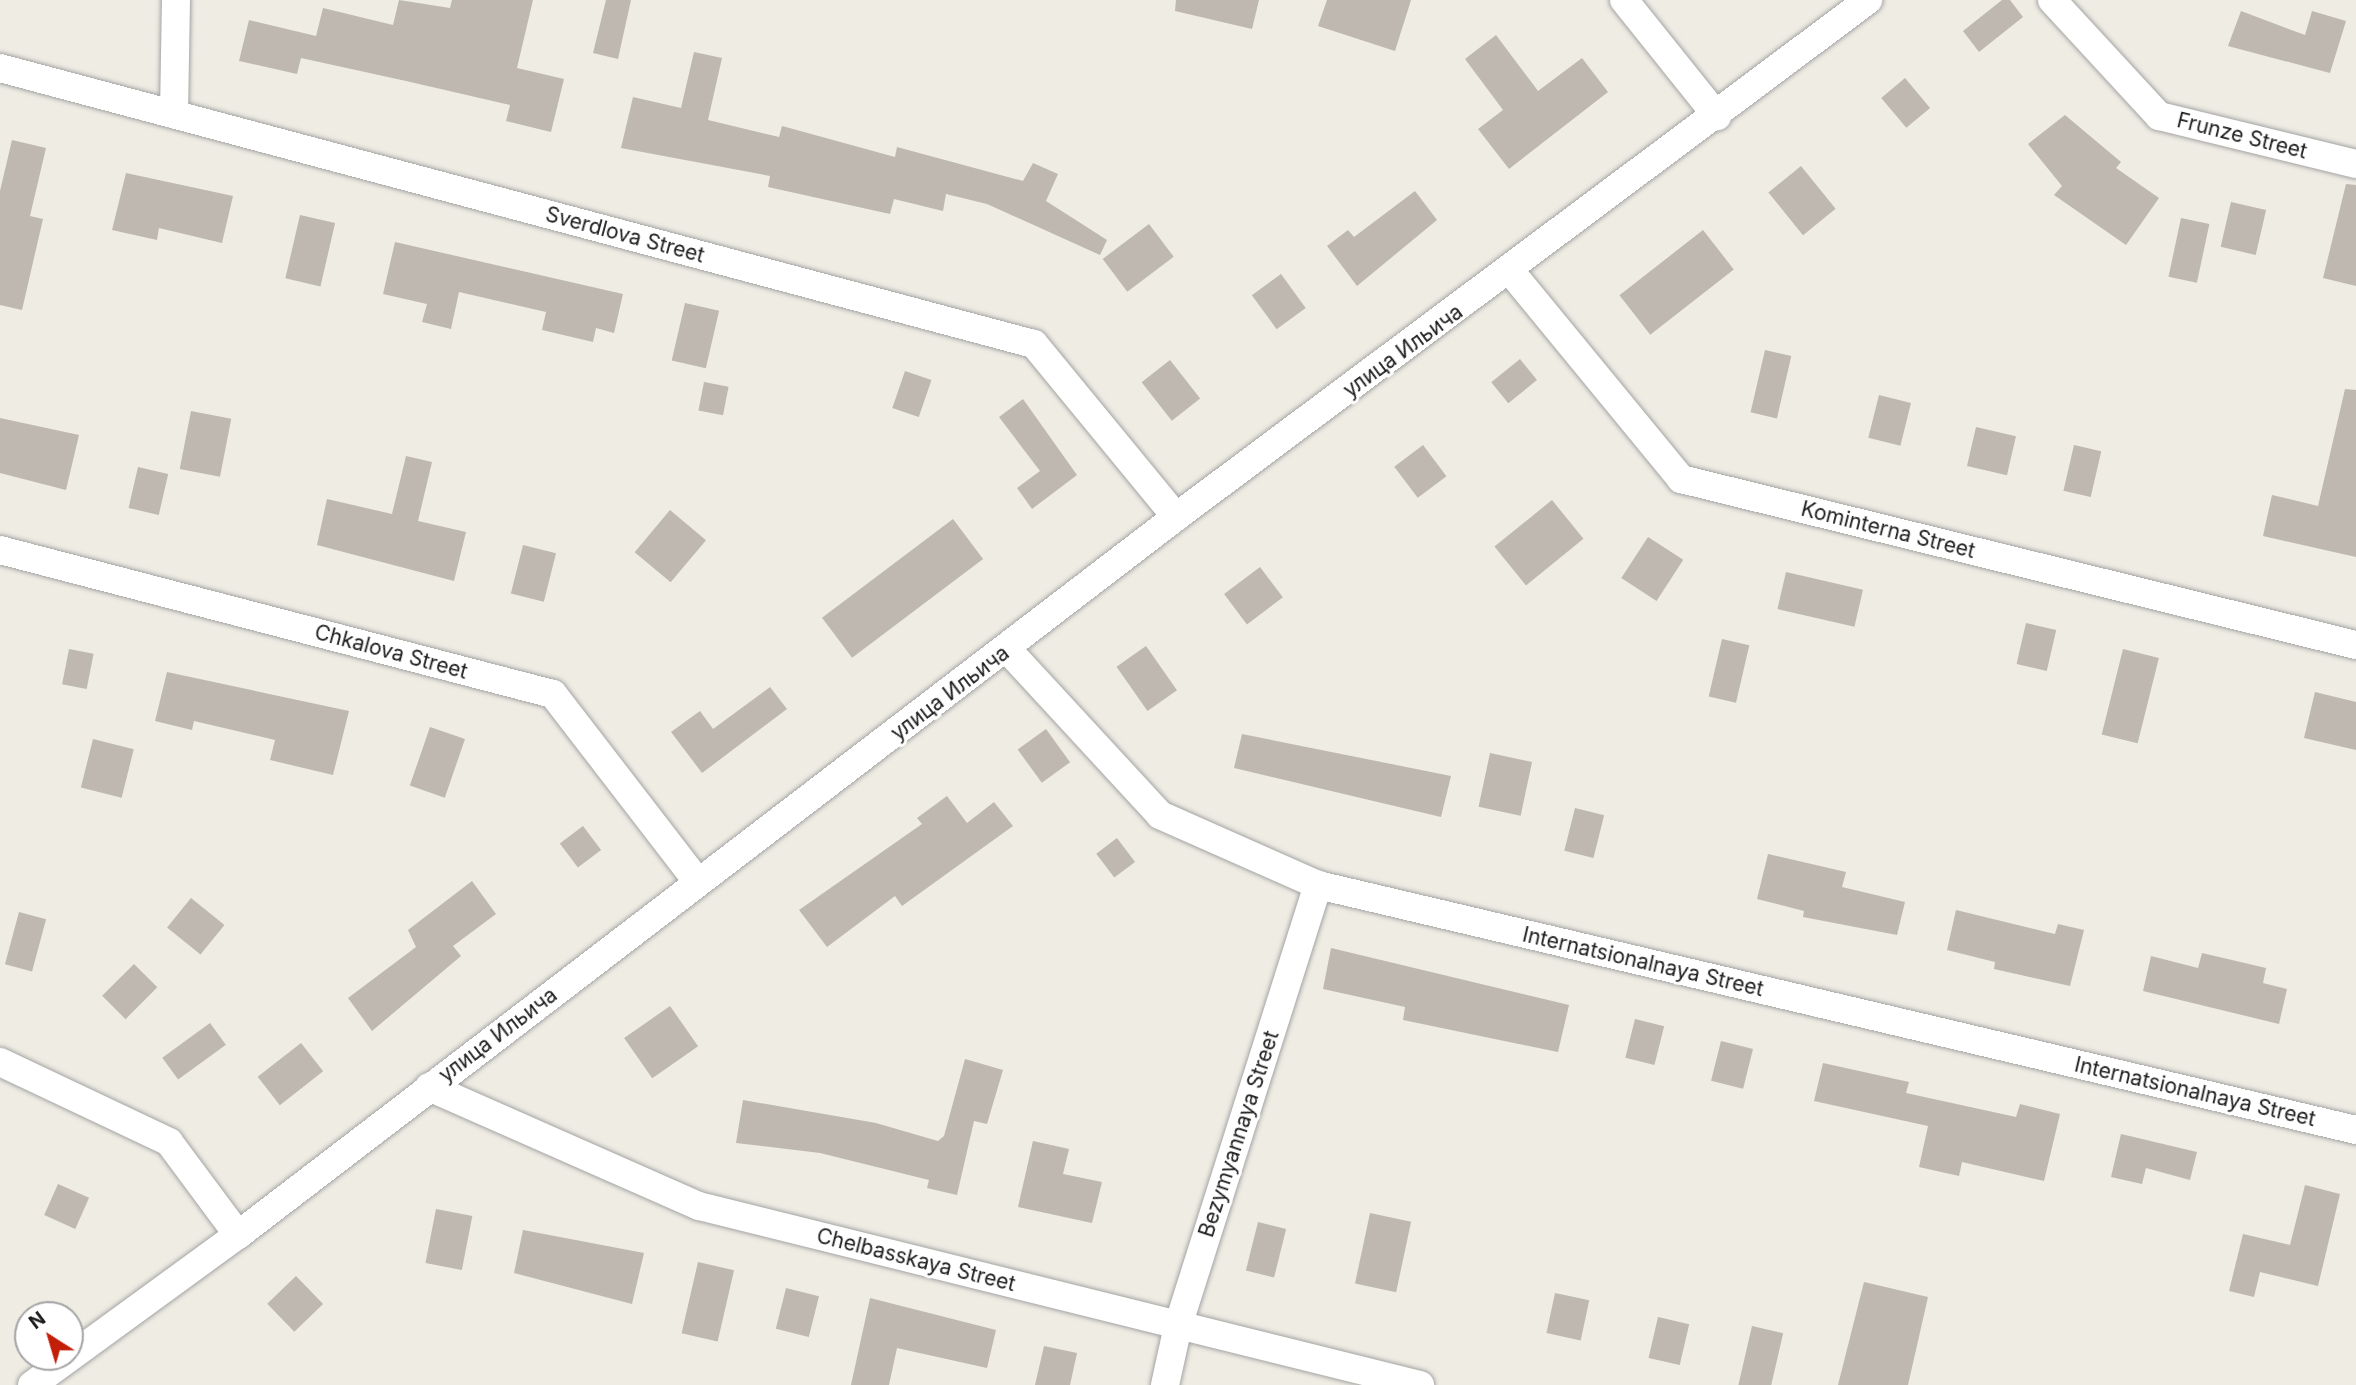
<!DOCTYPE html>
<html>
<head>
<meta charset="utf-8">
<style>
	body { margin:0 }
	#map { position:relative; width:2356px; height:1385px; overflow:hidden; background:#eeece3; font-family:Inter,sans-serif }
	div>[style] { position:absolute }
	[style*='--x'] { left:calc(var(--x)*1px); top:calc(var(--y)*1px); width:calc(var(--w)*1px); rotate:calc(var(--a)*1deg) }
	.building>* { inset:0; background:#beb8b0; transform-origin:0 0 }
	.roads { filter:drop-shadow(0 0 2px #a4a4a4) drop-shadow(0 0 2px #a4a4a4) }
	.street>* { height:28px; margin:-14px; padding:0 14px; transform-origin:14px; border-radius:14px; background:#fff }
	span { translate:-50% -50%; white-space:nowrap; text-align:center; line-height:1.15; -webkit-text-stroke:6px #fff; paint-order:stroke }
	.street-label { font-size:21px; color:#1d1d1d }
	.north { position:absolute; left:14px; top:1301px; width:70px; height:70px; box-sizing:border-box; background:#fff; border:2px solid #a5a5a5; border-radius:50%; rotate:323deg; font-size:19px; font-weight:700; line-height:28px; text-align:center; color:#1d1d1d }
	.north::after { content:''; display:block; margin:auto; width:24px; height:32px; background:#c31e08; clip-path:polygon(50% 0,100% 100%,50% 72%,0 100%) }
</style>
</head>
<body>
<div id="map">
	<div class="building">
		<div style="clip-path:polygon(399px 0,450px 8px,452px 0,533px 0,517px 68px,564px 79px,551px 132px,506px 121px,510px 105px,406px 81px,301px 58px,297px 74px,239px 61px,249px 20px,316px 36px,323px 8px,393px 25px)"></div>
		<div style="clip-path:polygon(606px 0,631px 0,618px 59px,593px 53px)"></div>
		<div style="clip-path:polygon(1176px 0,1259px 0,1252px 29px,1175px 11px)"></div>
		<div style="clip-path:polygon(1327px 0,1411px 0,1395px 51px,1318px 26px)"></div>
		<div style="clip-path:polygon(2002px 0,2010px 0,2023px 17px,1979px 52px,1963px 31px)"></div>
		<div style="clip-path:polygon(2241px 11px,2305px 35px,2312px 11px,2346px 21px,2330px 73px,2228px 46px)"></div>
		<div style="clip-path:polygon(1496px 35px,1538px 91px,1582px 58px,1608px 92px,1509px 169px,1478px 129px,1503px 110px,1465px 59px)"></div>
		<div style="clip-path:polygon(694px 52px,722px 58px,708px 120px,779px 137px,782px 126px,895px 157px,897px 147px,1023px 181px,1033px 163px,1058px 174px,1046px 201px,1107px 240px,1100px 255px,987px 204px,946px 194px,943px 211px,894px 199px,890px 214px,768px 187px,770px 176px,621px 148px,633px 97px,681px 108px)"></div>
		<div style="left:1905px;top:78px;width:39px;height:31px;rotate:50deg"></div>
		<div style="clip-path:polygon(2065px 115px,2121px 162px,2116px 168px,2159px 198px,2126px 245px,2054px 195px,2062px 186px,2028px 144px)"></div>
		<div style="clip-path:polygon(12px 140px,46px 148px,30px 216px,43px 219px,22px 310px,0 305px,0 191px)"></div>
		<div style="left:1801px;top:166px;width:55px;height:42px;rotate:51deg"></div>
		<div style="clip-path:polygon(126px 173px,233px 196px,222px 243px,159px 228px,157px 240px,112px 230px)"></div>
		<div style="clip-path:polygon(2346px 184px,2356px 185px,2356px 286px,2323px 278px)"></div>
		<div style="clip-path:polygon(1415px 191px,1437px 220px,1357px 286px,1327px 246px,1348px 230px,1354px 237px)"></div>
		<div style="left:2231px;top:202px;width:36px;height:46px;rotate:13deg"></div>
		<div style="left:300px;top:215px;width:36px;height:65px;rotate:13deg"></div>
		<div style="left:2181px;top:218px;width:29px;height:60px;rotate:12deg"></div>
		<div style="left:1149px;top:224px;width:41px;height:58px;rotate:53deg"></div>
		<div style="left:1703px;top:230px;width:50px;height:106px;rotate:52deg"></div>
		<div style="clip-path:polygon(395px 242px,623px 294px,614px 333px,596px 328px,593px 342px,542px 330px,546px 312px,459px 292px,451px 329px,422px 322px,427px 304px,383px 294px)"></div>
		<div style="left:1281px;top:274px;width:42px;height:36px;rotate:54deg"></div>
		<div style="left:685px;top:303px;width:35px;height:59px;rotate:13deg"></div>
		<div style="left:1765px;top:350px;width:27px;height:64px;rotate:13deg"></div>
		<div style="left:1520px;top:359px;width:27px;height:37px;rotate:51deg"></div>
		<div style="left:1170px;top:360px;width:49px;height:36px;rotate:52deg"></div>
		<div style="left:905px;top:371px;width:28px;height:39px;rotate:19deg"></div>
		<div style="left:704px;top:382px;width:25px;height:29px;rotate:11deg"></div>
		<div style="clip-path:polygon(2345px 389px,2356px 390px,2356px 557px,2263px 536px,2272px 495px,2318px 506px)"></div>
		<div style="left:1879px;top:395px;width:33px;height:44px;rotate:14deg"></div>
		<div style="clip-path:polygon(1023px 399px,1077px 475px,1032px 509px,1017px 488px,1040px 471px,999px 417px)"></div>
		<div style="left:191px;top:411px;width:41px;height:59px;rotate:11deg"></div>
		<div style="clip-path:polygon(0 418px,79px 435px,66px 490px,0 473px)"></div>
		<div style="left:1976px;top:427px;width:41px;height:40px;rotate:13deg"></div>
		<div style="left:1423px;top:445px;width:39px;height:36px;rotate:53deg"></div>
		<div style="left:2074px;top:445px;width:28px;height:47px;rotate:13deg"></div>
		<div style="clip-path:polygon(406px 456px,432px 462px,418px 521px,466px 532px,454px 581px,317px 545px,327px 499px,392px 514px)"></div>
		<div style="left:138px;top:467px;width:31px;height:42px;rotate:13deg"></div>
		<div style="left:1552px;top:500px;width:50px;height:74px;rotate:51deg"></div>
		<div style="left:670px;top:510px;width:47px;height:55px;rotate:40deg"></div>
		<div style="left:953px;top:519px;width:50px;height:164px;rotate:53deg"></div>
		<div style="left:1648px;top:537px;width:42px;height:49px;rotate:33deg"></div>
		<div style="left:523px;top:545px;width:34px;height:50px;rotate:14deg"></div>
		<div style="left:1260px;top:567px;width:38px;height:45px;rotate:53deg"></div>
		<div style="left:1786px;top:572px;width:79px;height:38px;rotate:13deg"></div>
		<div style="left:2026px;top:623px;width:31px;height:42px;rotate:13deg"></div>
		<div style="left:1722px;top:639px;width:28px;height:59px;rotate:13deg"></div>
		<div style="left:1146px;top:646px;width:54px;height:36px;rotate:55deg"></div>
		<div style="left:69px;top:649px;width:25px;height:36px;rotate:11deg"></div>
		<div style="left:2123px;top:649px;width:37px;height:88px;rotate:14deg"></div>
		<div style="clip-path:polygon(167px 672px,349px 711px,333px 775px,270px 760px,275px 740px,194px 721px,192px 730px,155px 721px)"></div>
		<div style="clip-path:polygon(770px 687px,787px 709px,702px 773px,671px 732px,700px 711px,713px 729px)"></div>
		<div style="clip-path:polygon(2315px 692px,2356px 702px,2356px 750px,2304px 738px)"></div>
		<div style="left:430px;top:727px;width:37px;height:62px;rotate:19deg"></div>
		<div style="left:1046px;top:729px;width:41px;height:35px;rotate:54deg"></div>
		<div style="clip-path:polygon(1242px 734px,1451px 776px,1441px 817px,1234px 768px)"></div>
		<div style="left:93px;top:739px;width:42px;height:50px;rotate:14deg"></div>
		<div style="left:1490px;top:753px;width:43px;height:55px;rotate:12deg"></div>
		<div style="clip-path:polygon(947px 796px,967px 823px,994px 802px,1013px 826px,902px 906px,895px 896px,827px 947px,799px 910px,922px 824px,917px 818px)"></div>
		<div style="left:1575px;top:808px;width:30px;height:44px;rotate:14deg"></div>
		<div style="left:583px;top:826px;width:30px;height:29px;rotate:53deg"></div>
		<div style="left:1117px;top:838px;width:30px;height:26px;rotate:53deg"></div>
		<div style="clip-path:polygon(1768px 854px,1846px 872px,1842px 887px,1905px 902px,1897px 935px,1803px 917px,1804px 911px,1757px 899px)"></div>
		<div style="clip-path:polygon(472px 881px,496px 914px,453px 946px,461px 956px,372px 1031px,348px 998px,416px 947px,408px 930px)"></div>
		<div style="left:191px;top:898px;width:43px;height:38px;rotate:39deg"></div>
		<div style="clip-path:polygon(1956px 910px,2055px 934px,2058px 924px,2084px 930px,2070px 986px,1994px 969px,1995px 962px,1947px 950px)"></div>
		<div style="left:19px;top:912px;width:28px;height:54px;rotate:15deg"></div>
		<div style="clip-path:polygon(1331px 948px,1569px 1005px,1558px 1052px,1403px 1020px,1405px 1007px,1323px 989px)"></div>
		<div style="clip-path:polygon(2202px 953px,2266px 968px,2263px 983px,2287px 989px,2279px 1024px,2143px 991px,2151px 956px,2198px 968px)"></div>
		<div style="left:134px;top:964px;width:33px;height:45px;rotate:45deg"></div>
		<div style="left:670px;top:1006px;width:49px;height:56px;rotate:55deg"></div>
		<div style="left:1635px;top:1019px;width:30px;height:40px;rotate:14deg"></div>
		<div style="left:210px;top:1023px;width:27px;height:59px;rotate:54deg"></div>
		<div style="left:1721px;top:1041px;width:33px;height:41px;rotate:14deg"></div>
		<div style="left:301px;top:1043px;width:36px;height:55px;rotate:52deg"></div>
		<div style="clip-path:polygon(965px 1059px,1003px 1070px,987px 1124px,974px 1121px,957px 1195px,927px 1188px,929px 1180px,820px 1153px,736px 1143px,743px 1100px,876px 1123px,938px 1141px,944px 1136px)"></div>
		<div style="clip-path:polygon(1823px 1063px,1909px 1082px,1906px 1093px,2016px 1117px,2020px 1104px,2060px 1114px,2044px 1181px,1962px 1162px,1959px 1176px,1919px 1167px,1928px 1126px,1814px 1101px)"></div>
		<div style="clip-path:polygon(2121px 1134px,2197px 1152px,2190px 1180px,2146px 1168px,2142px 1184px,2111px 1177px)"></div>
		<div style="clip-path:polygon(1033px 1141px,1069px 1149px,1063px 1174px,1102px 1182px,1092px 1223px,1018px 1207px)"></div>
		<div style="left:58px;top:1184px;width:34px;height:34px;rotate:24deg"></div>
		<div style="clip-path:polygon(2305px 1185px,2340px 1194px,2318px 1286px,2260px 1272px,2254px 1297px,2229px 1291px,2243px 1234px,2290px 1245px)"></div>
		<div style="left:436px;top:1209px;width:37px;height:55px;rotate:11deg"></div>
		<div style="left:1370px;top:1213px;width:42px;height:72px;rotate:12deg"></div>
		<div style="left:1258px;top:1222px;width:29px;height:50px;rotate:14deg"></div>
		<div style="clip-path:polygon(523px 1230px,644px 1253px,632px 1304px,514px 1273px)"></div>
		<div style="left:698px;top:1262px;width:37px;height:73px;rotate:13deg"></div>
		<div style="left:296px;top:1276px;width:39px;height:40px;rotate:46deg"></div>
		<div style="clip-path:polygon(1864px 1282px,1928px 1297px,1908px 1385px,1838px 1385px)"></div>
		<div style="left:786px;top:1288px;width:34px;height:42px;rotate:14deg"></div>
		<div style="left:1555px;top:1293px;width:35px;height:41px;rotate:12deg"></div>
		<div style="clip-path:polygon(870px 1298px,996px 1330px,987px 1368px,897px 1348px,889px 1385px,851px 1385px)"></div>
		<div style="left:1658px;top:1317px;width:32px;height:42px;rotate:13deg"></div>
		<div style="left:1752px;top:1326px;width:32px;height:61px;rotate:13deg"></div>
		<div style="clip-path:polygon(1044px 1346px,1077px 1353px,1070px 1385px,1035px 1385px)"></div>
	</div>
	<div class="roads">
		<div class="street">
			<div style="--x:1624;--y:0;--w:149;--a:51.3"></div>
			<div style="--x:2052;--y:0;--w:158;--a:47.3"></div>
			<div style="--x:2159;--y:116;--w:203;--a:13.7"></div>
			<div style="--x:0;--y:68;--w:1070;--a:14.95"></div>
			<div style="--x:1034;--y:344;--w:224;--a:50.6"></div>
			<div style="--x:174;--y:114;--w:114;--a:-89"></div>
			<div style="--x:1511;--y:272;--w:268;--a:50.6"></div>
			<div style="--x:1681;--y:479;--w:695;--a:13.82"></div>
			<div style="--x:0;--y:550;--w:571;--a:14.6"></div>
			<div style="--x:553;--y:694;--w:237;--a:52.4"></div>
			<div style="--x:1008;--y:650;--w:224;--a:47.3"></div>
			<div style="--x:1160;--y:815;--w:173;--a:23.9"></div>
			<div style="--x:1318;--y:885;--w:1067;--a:13.28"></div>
			<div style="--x:0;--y:1062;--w:187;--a:25.3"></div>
			<div style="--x:169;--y:1142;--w:116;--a:53.4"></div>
			<div style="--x:429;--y:1087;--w:295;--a:23.8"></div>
			<div style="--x:699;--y:1206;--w:743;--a:13.94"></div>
			<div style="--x:32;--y:1385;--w:255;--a:-36.1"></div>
			<div style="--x:238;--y:1235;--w:1181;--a:-37.43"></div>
			<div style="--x:1176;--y:517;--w:864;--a:-36.76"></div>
			<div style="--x:1165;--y:1385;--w:60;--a:-77.6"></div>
			<div style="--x:1178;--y:1326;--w:463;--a:-72.4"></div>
		</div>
	</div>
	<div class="street-label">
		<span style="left:2242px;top:136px;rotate:14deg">Frunze Street</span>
		<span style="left:625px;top:235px;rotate:15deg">Sverdlova Street</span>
		<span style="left:1403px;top:351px;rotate:-36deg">улица Ильича</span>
		<span style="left:1888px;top:530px;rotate:14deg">Kominterna Street</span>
		<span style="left:391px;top:652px;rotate:15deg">Chkalova Street</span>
		<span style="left:950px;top:693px;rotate:-37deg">улица Ильича</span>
		<span style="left:1643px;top:962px;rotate:13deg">Internatsionalnaya Street</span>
		<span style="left:498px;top:1035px;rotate:-37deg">улица Ильича</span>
		<span style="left:2195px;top:1092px;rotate:13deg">Internatsionalnaya Street</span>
		<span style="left:1239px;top:1134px;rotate:-72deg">Bezymyannaya Street</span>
		<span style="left:916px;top:1260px;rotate:14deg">Chelbasskaya Street</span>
	</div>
	<div class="north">N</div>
</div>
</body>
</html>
